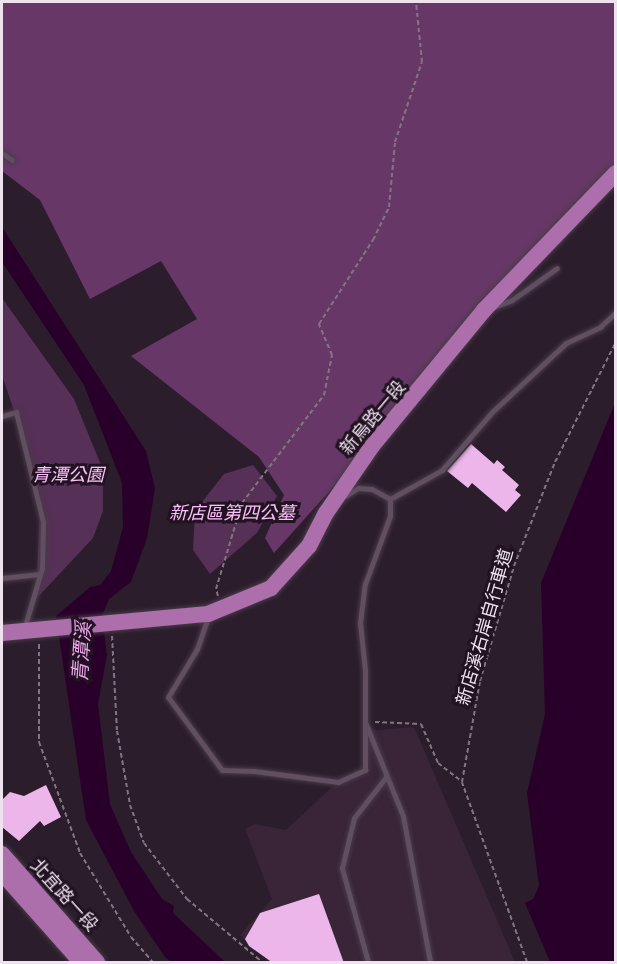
<!DOCTYPE html>
<html>
<head>
<meta charset="utf-8">
<style>
	body { margin:0 }
	#map { position:relative; width:617px; height:964px; overflow:hidden; background:#2c1d2c; font-family:"Times New Roman","Noto Sans TC",serif }
	div>[style] { position:absolute }
	[style*='--x'] { left:calc(var(--x)*1px); top:calc(var(--y)*1px); width:calc(var(--w)*1px); rotate:calc(var(--a)*1deg) }
	.built>* { inset:0; background:#392438 }
	.green>* { inset:0; background:#563056 }
	.forest>* { inset:0; background:#673867 }
	.water>* { inset:0; background:#280029 }
	.building>* { inset:0; background:#edb6eb }
	.path>* { height:2px; margin-top:-1px; transform-origin:0; background:repeating-linear-gradient(90deg,#827582 0 4.5px,transparent 0 7.5px) }
	.roads { filter:drop-shadow(0 0 2px #483b48) drop-shadow(0 0 2px #483b48) }
	.lane>* { height:5px; margin:-2.5px; padding:0 2.5px; transform-origin:2.5px; border-radius:2.5px; background:#614e60 }
	.primary>* { height:16px; margin:-8px; padding:0 8px; transform-origin:8px; border-radius:8px; background:#ad6eac }
	span { translate:-50% -50%; white-space:nowrap; text-align:center; line-height:1.15; -webkit-text-stroke:6px #221322; paint-order:stroke }
	.street-label { font-size:18px; color:#ede2ed }
	.park-label { font-size:18px; color:#fcc1fa; font-style:italic }
	.water-label { font-size:20px; color:#eda4eb; font-style:italic }
	.frame { position:absolute; inset:0; border:3px solid #ede2ed; pointer-events:none }
</style>
</head>
<body>
<div id="map">
	<div class="built">
		<div style="clip-path:polygon(414px 727px,515px 962px,269px 962px,240px 935px,272px 899px,245px 829px,255px 824px,286px 830px,331px 788px,370px 773px,366px 731px)"></div>
	</div>
	<div class="green">
		<div style="clip-path:polygon(2px 298px,74px 399px,103px 470px,103px 511px,93px 538px,36px 599px,40px 509px,22px 435px,2px 375px)"></div>
		<div style="clip-path:polygon(253px 465px,277px 496px,257px 533px,210px 574px,193px 550px,195px 511px,224px 474px)"></div>
	</div>
	<div class="forest">
		<div style="clip-path:polygon(2px 2px,615px 2px,615px 173px,274px 553px,265px 538px,284px 495px,259px 457px,131px 356px,197px 319px,161px 261px,90px 299px,40px 200px,2px 171px)"></div>
	</div>
	<div class="water">
		<div style="clip-path:polygon(2px 227px,146px 451px,155px 488px,147px 538px,131px 582px,109px 599px,102px 616px,107px 655px,98px 704px,110px 804px,131px 852px,162px 899px,174px 906px,173px 913px,225px 962px,171px 962px,165px 957px,134px 911px,86px 820px,56px 616px,90px 587px,100px 585px,111px 571px,123px 527px,122px 483px,84px 385px,2px 262px)"></div>
		<div style="clip-path:polygon(615px 403px,615px 962px,550px 962px,525px 903px,533px 899px,539px 886px,527px 793px,545px 714px,541px 583px)"></div>
	</div>
	<div class="building">
		<div style="clip-path:polygon(471px 444px,494px 464px,497px 460px,505px 467px,502px 470px,519px 485px,515px 490px,521px 495px,506px 512px,472px 483px,468px 488px,447px 471px)"></div>
		<div style="clip-path:polygon(46px 785px,61px 817px,44px 826px,40px 821px,19px 841px,2px 827px,2px 800px,10px 792px,24px 796px)"></div>
		<div style="clip-path:polygon(319px 894px,344px 963px,273px 963px,249px 946px,245px 939px,260px 913px)"></div>
	</div>
	<div class="path">
		<div style="--x:218;--y:596;--w:7;--a:-106"></div>
		<div style="--x:216;--y:589;--w:90;--a:-73.2"></div>
		<div style="--x:242;--y:503;--w:136;--a:-52.8"></div>
		<div style="--x:324;--y:395;--w:41;--a:-78.7"></div>
		<div style="--x:332;--y:355;--w:34;--a:-113"></div>
		<div style="--x:319;--y:324;--w:100;--a:-57.3"></div>
		<div style="--x:373;--y:240;--w:37;--a:-64"></div>
		<div style="--x:389;--y:207;--w:65;--a:-84.7"></div>
		<div style="--x:395;--y:142;--w:84;--a:-71.4"></div>
		<div style="--x:422;--y:62;--w:60;--a:-95.7"></div>
		<div style="--x:112;--y:636;--w:95;--a:87"></div>
		<div style="--x:117;--y:731;--w:75;--a:80"></div>
		<div style="--x:130;--y:805;--w:40;--a:69.8"></div>
		<div style="--x:144;--y:843;--w:71;--a:52.5"></div>
		<div style="--x:187;--y:899;--w:98;--a:40"></div>
		<div style="--x:39;--y:644;--w:98;--a:90"></div>
		<div style="--x:39;--y:742;--w:118;--a:69.7"></div>
		<div style="--x:80;--y:853;--w:98;--a:58.7"></div>
		<div style="--x:131;--y:937;--w:33;--a:49"></div>
		<div style="--x:375;--y:722;--w:46;--a:2.5"></div>
		<div style="--x:421;--y:724;--w:43;--a:66.4"></div>
		<div style="--x:438;--y:763;--w:31;--a:38"></div>
		<div style="--x:527;--y:962;--w:191;--a:-109.9"></div>
		<div style="--x:462;--y:782;--w:103;--a:-79.9"></div>
		<div style="--x:480;--y:681;--w:120;--a:-73.5"></div>
		<div style="--x:514;--y:566;--w:112;--a:-68.5"></div>
		<div style="--x:555;--y:462;--w:135;--a:-63.1"></div>
	</div>
	<div class="roads">
		<div class="lane">
			<div style="--x:2;--y:153;--w:12;--a:35"></div>
			<div style="--x:494;--y:307;--w:19;--a:-21"></div>
			<div style="--x:512;--y:300;--w:55;--a:-35.4"></div>
			<div style="--x:2;--y:416;--w:15;--a:-16"></div>
			<div style="--x:16;--y:412;--w:113;--a:76.2"></div>
			<div style="--x:43;--y:522;--w:46;--a:91.2"></div>
			<div style="--x:42;--y:568;--w:64;--a:106.4"></div>
			<div style="--x:390;--y:499;--w:60;--a:-29.1"></div>
			<div style="--x:442;--y:470;--w:77;--a:-49.2"></div>
			<div style="--x:492;--y:412;--w:101;--a:-43"></div>
			<div style="--x:566;--y:343;--w:38;--a:-25"></div>
			<div style="--x:600;--y:327;--w:22;--a:-43"></div>
			<div style="--x:2;--y:578;--w:38;--a:-6"></div>
			<div style="--x:208;--y:617;--w:34;--a:109"></div>
			<div style="--x:197;--y:649;--w:56;--a:121.1"></div>
			<div style="--x:168;--y:697;--w:91;--a:53.5"></div>
			<div style="--x:222;--y:770;--w:32;--a:2"></div>
			<div style="--x:254;--y:771;--w:85;--a:7.5"></div>
			<div style="--x:338;--y:782;--w:30;--a:-24"></div>
			<div style="--x:365;--y:770;--w:100;--a:-90"></div>
			<div style="--x:365;--y:670;--w:47;--a:-96.1"></div>
			<div style="--x:360;--y:623;--w:39;--a:-83"></div>
			<div style="--x:365;--y:584;--w:72;--a:-69.8"></div>
			<div style="--x:390;--y:516;--w:17;--a:-90"></div>
			<div style="--x:390;--y:499;--w:21;--a:-151"></div>
			<div style="--x:372;--y:489;--w:14;--a:-176"></div>
			<div style="--x:358;--y:488;--w:15;--a:148"></div>
			<div style="--x:365;--y:722;--w:101;--a:68"></div>
			<div style="--x:403;--y:816;--w:148;--a:79.5"></div>
			<div style="--x:368;--y:962;--w:98;--a:-105.5"></div>
			<div style="--x:342;--y:868;--w:51;--a:-76.5"></div>
			<div style="--x:354;--y:818;--w:52;--a:-52"></div>
		</div>
		<div class="primary">
			<div style="--x:2;--y:633;--w:207;--a:-5.3"></div>
			<div style="--x:208;--y:614;--w:68;--a:-22.4"></div>
			<div style="--x:271;--y:588;--w:57;--a:-47.9"></div>
			<div style="--x:309;--y:546;--w:37;--a:-63"></div>
			<div style="--x:326;--y:513;--w:81;--a:-55.5"></div>
			<div style="--x:372;--y:446;--w:176;--a:-50.5"></div>
			<div style="--x:484;--y:310;--w:190;--a:-46.1"></div>
			<div style="--x:2;--y:854;--w:144;--a:48.7"></div>
			<div style="--x:2;--y:873;--w:119;--a:48.4"></div>
		</div>
	</div>
	<div class="street-label">
		<span style="left:373px;top:418px;rotate:-50deg">新烏路一段</span>
		<span style="left:485px;top:627px;rotate:-74deg">新店溪右岸自行車道</span>
		<span style="left:64px;top:895px;rotate:48deg">北宜路一段</span>
	</div>
	<div class="park-label">
		<span style="left:68px;top:475px">青潭公園</span>
		<span style="left:232px;top:513px">新店區第四公墓</span>
	</div>
	<div class="water-label">
		<span style="left:82px;top:652px;rotate:-86deg">青潭溪</span>
	</div>
	<div class="frame"></div>
</div>
</body>
</html>
